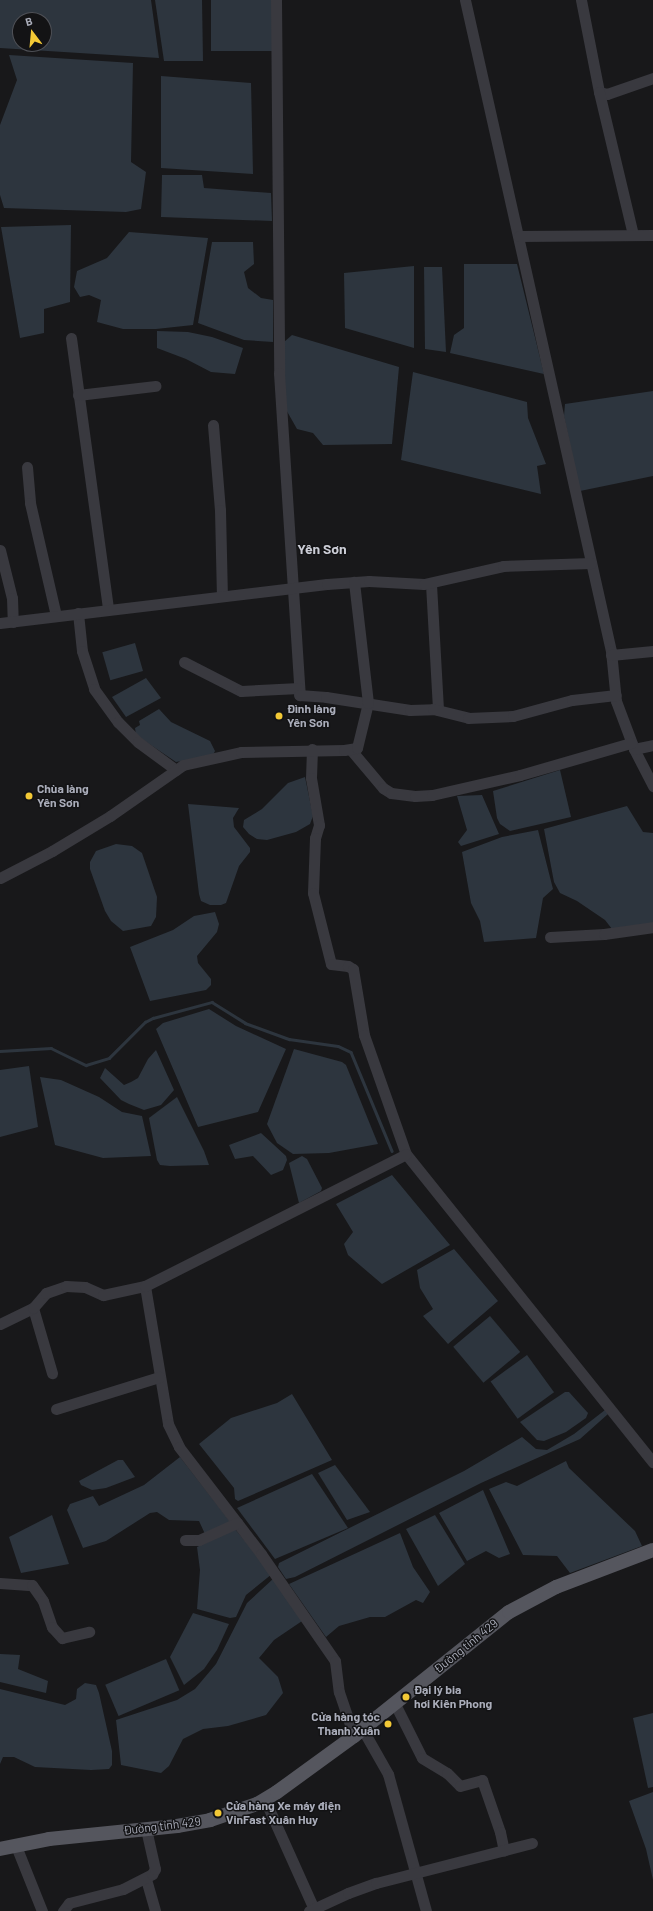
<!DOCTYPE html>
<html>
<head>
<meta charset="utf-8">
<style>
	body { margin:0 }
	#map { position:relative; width:653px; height:1911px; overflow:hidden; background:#18181a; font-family:Barlow,sans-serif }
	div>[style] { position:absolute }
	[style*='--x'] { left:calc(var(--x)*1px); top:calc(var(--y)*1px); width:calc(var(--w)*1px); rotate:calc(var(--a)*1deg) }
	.water>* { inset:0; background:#2d353e; transform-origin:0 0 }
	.stream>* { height:2.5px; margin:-1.25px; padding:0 1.25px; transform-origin:1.25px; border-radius:1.25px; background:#2d353e }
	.minor>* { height:11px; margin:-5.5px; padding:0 5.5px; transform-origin:5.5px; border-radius:5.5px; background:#39393f }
	.major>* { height:14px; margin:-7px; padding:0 7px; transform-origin:7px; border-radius:7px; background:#55565e }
	.dots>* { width:11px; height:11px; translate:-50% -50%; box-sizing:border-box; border:2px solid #131315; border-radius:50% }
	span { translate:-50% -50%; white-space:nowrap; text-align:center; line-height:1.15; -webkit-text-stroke:3px #131315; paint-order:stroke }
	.poi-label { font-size:12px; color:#aaadba; font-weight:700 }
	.left { translate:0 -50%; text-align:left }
	.right { translate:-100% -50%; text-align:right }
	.street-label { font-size:12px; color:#aaadba }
	.quarter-label { font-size:14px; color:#cbcdd6; font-weight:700 }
	.north { position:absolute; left:12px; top:12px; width:40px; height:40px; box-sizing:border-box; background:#131315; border:1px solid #4f5157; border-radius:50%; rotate:344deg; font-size:11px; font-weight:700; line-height:16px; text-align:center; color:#aaadba }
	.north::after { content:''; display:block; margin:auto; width:14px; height:18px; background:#f3c936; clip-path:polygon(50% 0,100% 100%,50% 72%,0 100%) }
</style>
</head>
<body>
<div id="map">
	<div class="water">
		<div style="clip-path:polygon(evenodd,0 0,151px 0,159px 58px,0 48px,0 0,20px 20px,44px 20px,44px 44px,20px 44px,20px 20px)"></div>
		<div style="clip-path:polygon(155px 0,202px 0,203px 61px,164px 61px)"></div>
		<div style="left:211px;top:0;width:63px;height:51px"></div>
		<div style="clip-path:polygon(9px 55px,133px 63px,131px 162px,146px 172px,141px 209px,126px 212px,4px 208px,0 195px,0 125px,17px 80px)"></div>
		<div style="clip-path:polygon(161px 76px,251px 83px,253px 174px,161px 168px)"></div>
		<div style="clip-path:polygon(162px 175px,202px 175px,204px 188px,271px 193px,272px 221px,161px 217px)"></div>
		<div style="clip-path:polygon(71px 225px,70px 302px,44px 309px,44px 333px,20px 338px,1px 227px)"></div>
		<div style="clip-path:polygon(129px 232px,208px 238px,193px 325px,156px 329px,123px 329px,97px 322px,101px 300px,89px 295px,80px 297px,74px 287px,77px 271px,107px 258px)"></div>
		<div style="clip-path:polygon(212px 242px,253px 242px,254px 264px,244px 272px,248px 288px,261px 298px,273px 300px,273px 342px,244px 340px,198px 323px)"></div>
		<div style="clip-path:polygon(464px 264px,517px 264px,544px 374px,450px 353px,454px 335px,464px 328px)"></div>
		<div style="clip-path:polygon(414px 266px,414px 348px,345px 328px,344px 273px)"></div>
		<div style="clip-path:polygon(424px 267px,442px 267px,446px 352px,425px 349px)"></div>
		<div style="clip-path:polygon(157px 331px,188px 332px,212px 337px,243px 348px,235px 374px,211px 372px,186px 359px,157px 348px)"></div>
		<div style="clip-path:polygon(292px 335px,399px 367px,392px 444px,323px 445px,313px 433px,297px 429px,284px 406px,284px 342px)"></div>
		<div style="clip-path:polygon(413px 372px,527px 402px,528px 418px,546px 464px,537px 466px,541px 494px,401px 460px)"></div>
		<div style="clip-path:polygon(653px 391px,653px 476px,580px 491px,564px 416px,565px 404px)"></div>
		<div style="left:135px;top:643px;width:29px;height:34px;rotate:74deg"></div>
		<div style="clip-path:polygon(146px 678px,161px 698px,126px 717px,112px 697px)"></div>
		<div style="clip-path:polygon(159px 709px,171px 722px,210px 741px,215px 751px,213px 755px,176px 762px,136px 735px,135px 728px,140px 725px,139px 721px)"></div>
		<div style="clip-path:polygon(560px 770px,571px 817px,510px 831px,500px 824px,497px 818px,493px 791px)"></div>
		<div style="clip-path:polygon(305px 777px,313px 816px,310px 824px,296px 832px,267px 840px,257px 839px,249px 834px,243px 827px,244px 820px,262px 809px,288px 783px)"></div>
		<div style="clip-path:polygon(482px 795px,499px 834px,461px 846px,458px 842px,467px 830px,457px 796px)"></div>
		<div style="clip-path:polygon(188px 804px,239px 808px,233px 818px,234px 827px,250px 848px,250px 852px,239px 866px,226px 903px,221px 905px,210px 905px,201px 901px,199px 894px)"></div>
		<div style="clip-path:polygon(627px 806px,643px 832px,653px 833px,653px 923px,612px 929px,605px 920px,577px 901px,560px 893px,554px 882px,544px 829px)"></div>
		<div style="clip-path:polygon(538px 830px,553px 889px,543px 898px,536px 938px,484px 942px,480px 921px,471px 903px,462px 852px,502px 837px)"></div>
		<div style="clip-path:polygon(116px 844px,132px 846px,142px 853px,157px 897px,156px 917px,151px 926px,123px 931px,111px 921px,105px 911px,90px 869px,90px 862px,96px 851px)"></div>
		<div style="clip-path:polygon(215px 912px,219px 924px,217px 932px,197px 956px,198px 963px,211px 979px,211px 985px,206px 990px,150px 1001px,130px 947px,173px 930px,194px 916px)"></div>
		<div style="clip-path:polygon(209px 1009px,236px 1026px,286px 1049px,258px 1112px,198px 1127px,156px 1029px,163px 1023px)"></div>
		<div style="clip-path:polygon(294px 1049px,342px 1062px,346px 1065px,378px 1144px,329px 1153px,293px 1154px,277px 1143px,267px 1124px)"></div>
		<div style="clip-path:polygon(156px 1050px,174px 1090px,161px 1105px,144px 1110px,129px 1104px,121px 1100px,100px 1078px,105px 1068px,124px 1085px,131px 1082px,138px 1078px,148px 1059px)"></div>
		<div style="clip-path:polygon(29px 1066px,38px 1127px,0 1137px,0 1070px)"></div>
		<div style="clip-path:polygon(40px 1077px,61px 1080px,99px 1097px,122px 1112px,142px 1116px,151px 1156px,103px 1158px,55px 1145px)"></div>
		<div style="clip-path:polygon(177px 1097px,204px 1151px,209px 1165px,170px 1166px,160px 1165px,157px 1160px,149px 1118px)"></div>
		<div style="clip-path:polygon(261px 1133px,286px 1156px,287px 1160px,283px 1170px,271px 1175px,253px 1156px,235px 1159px,229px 1145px)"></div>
		<div style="clip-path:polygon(302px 1156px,307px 1159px,322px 1188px,321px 1191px,299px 1203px,289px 1163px)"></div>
		<div style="clip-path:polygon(392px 1175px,450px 1245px,382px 1284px,348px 1255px,344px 1244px,353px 1232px,336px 1204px)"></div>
		<div style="clip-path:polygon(454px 1249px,498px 1301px,448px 1344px,423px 1316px,433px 1309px,420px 1288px,417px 1270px)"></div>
		<div style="left:490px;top:1316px;width:47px;height:48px;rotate:50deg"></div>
		<div style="left:527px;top:1355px;width:46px;height:45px;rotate:54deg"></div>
		<div style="clip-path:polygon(565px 1392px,569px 1392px,588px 1413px,586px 1418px,566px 1432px,544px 1441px,537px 1440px,520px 1422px)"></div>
		<div style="clip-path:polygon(292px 1394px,332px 1460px,238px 1501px,235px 1499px,234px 1488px,199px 1444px,231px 1418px,277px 1403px)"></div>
		<div style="clip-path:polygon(605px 1410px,608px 1414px,580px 1439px,481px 1483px,295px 1577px,286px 1579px,278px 1567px,279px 1563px,464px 1471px,522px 1437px,536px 1449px,547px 1450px,574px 1434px)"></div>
		<div style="clip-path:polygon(180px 1457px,232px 1524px,205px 1534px,199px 1521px,169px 1520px,157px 1512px,150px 1513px,106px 1541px,83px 1548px,67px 1510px,70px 1504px,93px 1496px,99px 1506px,144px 1485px)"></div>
		<div style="clip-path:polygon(118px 1460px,123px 1460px,135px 1477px,106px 1488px,92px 1490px,81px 1485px,79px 1481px)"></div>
		<div style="clip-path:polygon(566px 1461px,569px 1468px,635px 1531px,642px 1546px,570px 1573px,557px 1556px,523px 1555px,489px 1489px,506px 1482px,517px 1486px)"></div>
		<div style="clip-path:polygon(335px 1465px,370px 1512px,347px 1520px,318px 1473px)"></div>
		<div style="clip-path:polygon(312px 1474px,348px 1528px,275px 1559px,237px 1508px)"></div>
		<div style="clip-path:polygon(483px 1490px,510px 1554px,499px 1558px,486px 1551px,467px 1561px,439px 1513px)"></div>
		<div style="clip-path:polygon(52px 1515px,69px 1564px,21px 1573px,9px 1537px)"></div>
		<div style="clip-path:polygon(435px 1515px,465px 1564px,438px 1586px,406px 1529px)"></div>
		<div style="clip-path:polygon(235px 1529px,272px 1574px,246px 1595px,236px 1617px,230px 1618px,197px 1609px,200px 1570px,197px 1547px)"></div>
		<div style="clip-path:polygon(400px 1533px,413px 1567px,430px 1592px,423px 1603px,416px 1600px,385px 1617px,370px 1617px,339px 1626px,326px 1637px,289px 1584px)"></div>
		<div style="clip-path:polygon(274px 1578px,305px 1619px,274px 1640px,259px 1658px,278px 1677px,283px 1693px,266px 1715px,228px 1726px,203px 1729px,183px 1739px,169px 1766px,161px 1773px,121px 1765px,116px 1720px,177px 1700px,195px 1689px,216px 1664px,247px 1603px)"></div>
		<div style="clip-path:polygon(193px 1613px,229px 1624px,217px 1650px,204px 1669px,184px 1685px,170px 1657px)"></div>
		<div style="clip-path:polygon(0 1654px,20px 1655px,18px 1669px,48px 1681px,46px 1693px,0 1682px)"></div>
		<div style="left:166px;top:1659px;width:34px;height:66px;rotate:67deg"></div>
		<div style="clip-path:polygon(85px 1683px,96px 1685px,99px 1693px,112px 1751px,112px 1765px,109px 1769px,91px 1770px,35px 1767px,14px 1757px,3px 1757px,0 1764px,0 1689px,65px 1705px,76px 1699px,77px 1689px)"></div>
		<div style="clip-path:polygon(653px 1713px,653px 1787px,648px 1788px,633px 1718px)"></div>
		<div style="clip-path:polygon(653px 1792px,653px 1880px,646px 1849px,629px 1801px)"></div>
	</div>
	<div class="stream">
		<div style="--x:0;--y:1051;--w:51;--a:-3.4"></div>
		<div style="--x:51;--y:1048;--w:39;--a:26"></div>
		<div style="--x:86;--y:1065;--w:24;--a:-17"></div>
		<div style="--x:109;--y:1058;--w:51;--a:-45"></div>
		<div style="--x:145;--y:1022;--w:9;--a:-27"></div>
		<div style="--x:153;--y:1018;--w:61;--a:-15.2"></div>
		<div style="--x:212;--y:1002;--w:39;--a:32"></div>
		<div style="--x:245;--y:1023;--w:47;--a:20"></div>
		<div style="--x:289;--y:1039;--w:49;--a:8.1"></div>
		<div style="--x:338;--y:1046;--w:14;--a:25"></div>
		<div style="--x:351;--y:1052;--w:107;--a:67.5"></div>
	</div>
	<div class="minor">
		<div style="--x:276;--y:0;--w:373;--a:89.5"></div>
		<div style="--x:279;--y:373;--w:323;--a:86.3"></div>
		<div style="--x:465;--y:0;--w:667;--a:77.36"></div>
		<div style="--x:611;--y:651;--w:50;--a:84.3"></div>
		<div style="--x:616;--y:701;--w:51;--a:69.4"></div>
		<div style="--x:634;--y:749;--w:42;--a:62.8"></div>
		<div style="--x:581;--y:0;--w:94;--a:78.9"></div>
		<div style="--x:599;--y:92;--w:8;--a:14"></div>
		<div style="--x:607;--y:94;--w:49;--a:-19.2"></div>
		<div style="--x:599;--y:92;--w:147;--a:76.6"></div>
		<div style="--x:519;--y:236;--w:134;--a:-0.4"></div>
		<div style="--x:71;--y:338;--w:274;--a:82.2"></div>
		<div style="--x:78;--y:395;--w:78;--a:-6.7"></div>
		<div style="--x:213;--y:425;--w:85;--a:85.3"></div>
		<div style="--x:220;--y:510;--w:85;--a:88.7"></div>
		<div style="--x:27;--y:467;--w:36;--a:85"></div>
		<div style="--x:30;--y:503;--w:116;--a:77"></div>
		<div style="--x:0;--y:550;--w:49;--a:76"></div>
		<div style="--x:12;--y:598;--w:24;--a:88"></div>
		<div style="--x:431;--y:584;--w:126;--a:86.8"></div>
		<div style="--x:78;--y:613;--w:38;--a:84"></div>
		<div style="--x:82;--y:651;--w:40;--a:72"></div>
		<div style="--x:94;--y:689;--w:41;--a:54"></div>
		<div style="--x:118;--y:722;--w:28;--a:45"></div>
		<div style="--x:138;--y:742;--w:47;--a:36.4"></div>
		<div style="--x:0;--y:623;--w:329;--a:-6.8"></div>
		<div style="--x:327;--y:584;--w:42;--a:-4.1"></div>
		<div style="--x:369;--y:581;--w:55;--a:3.1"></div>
		<div style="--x:424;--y:584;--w:81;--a:-12.8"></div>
		<div style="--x:503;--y:566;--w:88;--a:-2"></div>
		<div style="--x:611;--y:655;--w:42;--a:-5.4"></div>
		<div style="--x:184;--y:662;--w:64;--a:27"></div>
		<div style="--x:241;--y:691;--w:58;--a:-3"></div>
		<div style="--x:299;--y:695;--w:27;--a:4"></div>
		<div style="--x:326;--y:697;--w:85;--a:8.8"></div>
		<div style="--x:410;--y:710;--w:23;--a:-2"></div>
		<div style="--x:433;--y:709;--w:36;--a:14"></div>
		<div style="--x:468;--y:718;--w:45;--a:-2.5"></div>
		<div style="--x:513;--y:716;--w:61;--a:-15.2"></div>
		<div style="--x:572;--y:700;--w:44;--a:-6.5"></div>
		<div style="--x:312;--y:749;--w:29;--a:92"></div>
		<div style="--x:311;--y:778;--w:48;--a:80.3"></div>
		<div style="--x:319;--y:825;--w:14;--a:107"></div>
		<div style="--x:315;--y:838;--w:55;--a:92.1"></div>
		<div style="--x:313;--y:893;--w:73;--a:75.8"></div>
		<div style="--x:331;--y:964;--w:17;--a:7"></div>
		<div style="--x:348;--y:966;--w:6;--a:31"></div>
		<div style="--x:353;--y:969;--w:67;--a:80.5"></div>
		<div style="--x:364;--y:1035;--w:126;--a:70.6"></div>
		<div style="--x:406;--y:1154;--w:395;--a:51.3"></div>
		<div style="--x:634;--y:749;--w:19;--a:-12"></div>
		<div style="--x:351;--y:750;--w:50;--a:49.9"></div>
		<div style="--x:383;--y:788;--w:9;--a:32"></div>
		<div style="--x:391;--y:793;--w:24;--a:7"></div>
		<div style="--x:415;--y:796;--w:17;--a:-3"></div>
		<div style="--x:432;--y:795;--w:90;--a:-12.8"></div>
		<div style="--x:520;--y:775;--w:116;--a:-16.1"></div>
		<div style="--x:0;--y:878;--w:59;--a:-27.4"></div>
		<div style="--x:52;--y:851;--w:68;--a:-31.1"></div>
		<div style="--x:110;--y:816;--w:89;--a:-34.9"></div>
		<div style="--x:183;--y:765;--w:59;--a:-12.6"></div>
		<div style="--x:241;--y:752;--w:103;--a:-1.1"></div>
		<div style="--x:344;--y:750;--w:13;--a:-9"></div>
		<div style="--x:357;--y:748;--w:46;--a:-76.3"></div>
		<div style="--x:368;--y:703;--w:122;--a:-96.6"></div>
		<div style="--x:550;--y:937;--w:54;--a:-3.2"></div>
		<div style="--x:604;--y:934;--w:49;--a:-8.1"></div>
		<div style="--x:145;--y:1286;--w:140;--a:80.5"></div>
		<div style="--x:168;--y:1424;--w:25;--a:64"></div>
		<div style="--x:179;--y:1447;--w:135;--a:52.5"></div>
		<div style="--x:261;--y:1554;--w:130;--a:55.3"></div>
		<div style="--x:335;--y:1661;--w:31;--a:83"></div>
		<div style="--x:339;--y:1692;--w:46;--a:71.2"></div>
		<div style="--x:33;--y:1308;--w:68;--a:73.7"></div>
		<div style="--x:0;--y:1324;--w:37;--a:-26"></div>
		<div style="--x:33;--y:1308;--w:20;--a:-49"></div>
		<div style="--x:46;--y:1293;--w:21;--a:-19"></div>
		<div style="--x:66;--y:1286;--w:19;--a:3"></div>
		<div style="--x:85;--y:1287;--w:20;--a:24"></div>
		<div style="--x:103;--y:1295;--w:43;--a:-12.1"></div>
		<div style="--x:145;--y:1286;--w:292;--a:-26.8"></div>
		<div style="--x:56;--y:1409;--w:108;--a:-17.3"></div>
		<div style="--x:185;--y:1540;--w:14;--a:0"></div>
		<div style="--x:199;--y:1540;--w:42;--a:-24.1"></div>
		<div style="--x:0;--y:1583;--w:32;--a:4"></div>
		<div style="--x:32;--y:1585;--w:19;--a:55"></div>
		<div style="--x:43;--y:1601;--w:28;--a:71"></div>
		<div style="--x:52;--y:1627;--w:15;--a:48"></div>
		<div style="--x:62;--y:1638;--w:28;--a:-13"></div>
		<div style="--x:395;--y:1704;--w:60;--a:63.4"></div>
		<div style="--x:422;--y:1758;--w:29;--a:31"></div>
		<div style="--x:447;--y:1773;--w:18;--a:45"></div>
		<div style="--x:460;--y:1786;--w:23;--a:-15"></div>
		<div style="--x:482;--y:1780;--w:55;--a:70.9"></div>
		<div style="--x:500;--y:1832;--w:19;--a:78"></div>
		<div style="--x:363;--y:1730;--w:51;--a:60.4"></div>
		<div style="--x:388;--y:1774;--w:142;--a:74.5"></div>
		<div style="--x:265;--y:1800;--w:120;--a:65.8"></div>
		<div style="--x:16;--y:1846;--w:70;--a:68.2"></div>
		<div style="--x:146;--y:1879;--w:33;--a:74"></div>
		<div style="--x:63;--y:1911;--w:10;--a:-53"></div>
		<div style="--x:69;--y:1903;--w:56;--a:-14.5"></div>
		<div style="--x:123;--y:1889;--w:33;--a:-27"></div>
		<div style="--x:152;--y:1874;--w:6;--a:-59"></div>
		<div style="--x:155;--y:1869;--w:41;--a:-102.7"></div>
		<div style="--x:309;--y:1911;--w:43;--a:-24.8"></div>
		<div style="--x:348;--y:1893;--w:30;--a:-20"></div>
		<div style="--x:376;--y:1883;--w:161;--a:-14.4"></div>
	</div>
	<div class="major">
		<div style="--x:0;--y:1849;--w:50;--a:-11.5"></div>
		<div style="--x:49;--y:1839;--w:129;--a:-5.8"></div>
		<div style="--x:177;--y:1826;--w:34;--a:-10"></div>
		<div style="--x:210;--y:1820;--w:50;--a:-18.8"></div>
		<div style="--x:257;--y:1804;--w:23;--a:-31"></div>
		<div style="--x:277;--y:1792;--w:95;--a:-36"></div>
		<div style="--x:354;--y:1736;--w:198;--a:-38.7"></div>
		<div style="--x:509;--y:1612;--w:53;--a:-28"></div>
		<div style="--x:556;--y:1587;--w:104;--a:-20.9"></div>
	</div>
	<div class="dots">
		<div style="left:279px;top:716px;background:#f3c936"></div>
		<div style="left:29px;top:796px;background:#f3c936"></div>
		<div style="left:406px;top:1697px;background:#f3c936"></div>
		<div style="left:388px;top:1724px;background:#f3c936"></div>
		<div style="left:218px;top:1813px;background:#f3c936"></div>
	</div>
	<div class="poi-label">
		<span class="left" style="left:287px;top:716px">Đình làng<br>Yên Sơn</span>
		<span class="left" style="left:37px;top:796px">Chùa làng<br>Yên Sơn</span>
		<span class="left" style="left:414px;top:1697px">Đại lý bia<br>hơi Kiên Phong</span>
		<span class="right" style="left:380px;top:1724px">Cửa hàng tóc<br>Thanh Xuân</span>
		<span class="left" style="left:226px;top:1813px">Cửa hàng Xe máy điện<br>VinFast Xuân Huy</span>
	</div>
	<div class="street-label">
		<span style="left:466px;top:1646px;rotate:-39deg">Đường tỉnh 429</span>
		<span style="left:162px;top:1826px;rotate:-7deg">Đường tỉnh 429</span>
	</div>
	<div class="quarter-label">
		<span style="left:322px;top:549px">Yên Sơn</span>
	</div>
	<div class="north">B</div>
</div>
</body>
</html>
